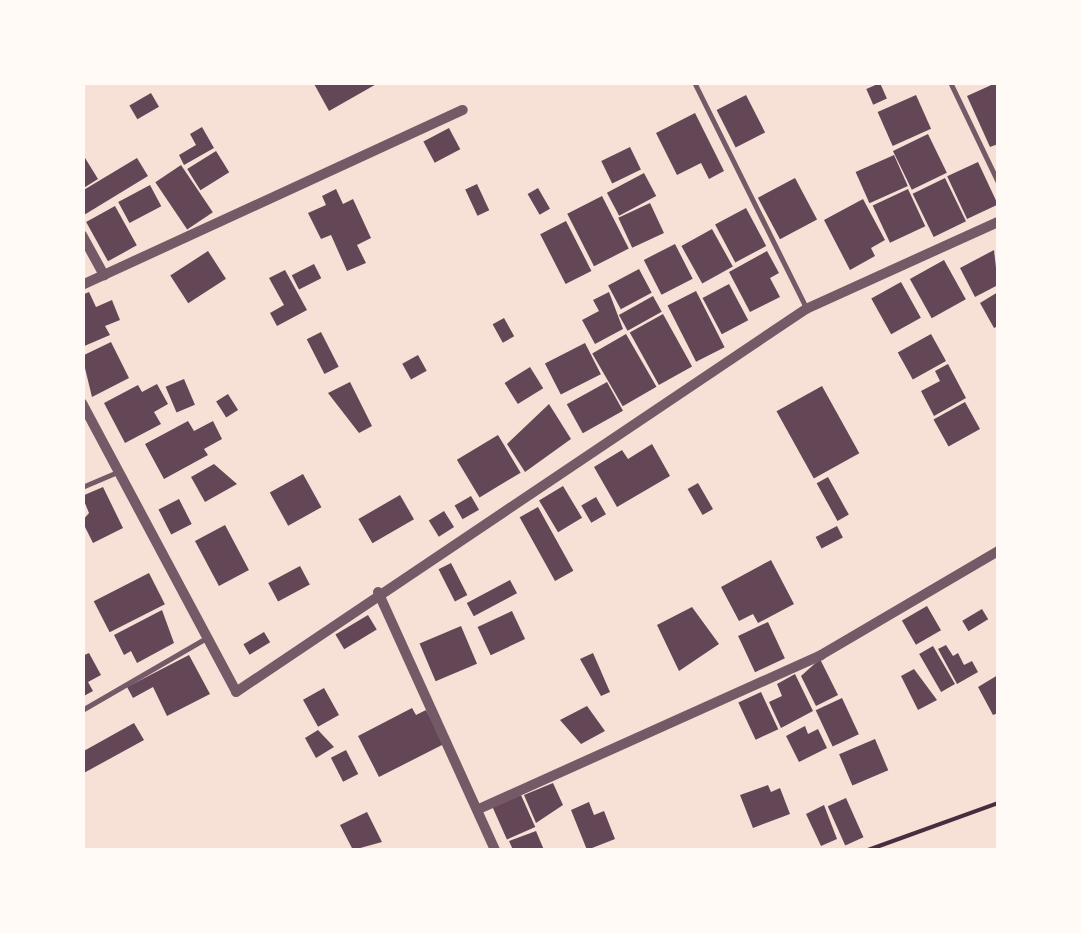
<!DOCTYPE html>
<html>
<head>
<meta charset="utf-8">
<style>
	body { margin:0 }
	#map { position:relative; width:1081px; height:933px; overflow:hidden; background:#f7e1d7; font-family:"Varela Round",sans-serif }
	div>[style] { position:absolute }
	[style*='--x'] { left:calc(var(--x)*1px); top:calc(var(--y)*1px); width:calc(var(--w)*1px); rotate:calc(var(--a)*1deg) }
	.building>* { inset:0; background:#644757; transform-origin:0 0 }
	.path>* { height:4px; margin:-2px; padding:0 2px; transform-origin:2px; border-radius:2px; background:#4a2c40 }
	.service>* { height:5px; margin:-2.5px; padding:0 2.5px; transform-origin:2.5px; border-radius:2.5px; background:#755966 }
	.minor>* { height:10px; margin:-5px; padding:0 5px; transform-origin:5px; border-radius:5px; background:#755966 }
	span { translate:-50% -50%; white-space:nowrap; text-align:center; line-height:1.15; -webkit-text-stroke:9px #fffaf5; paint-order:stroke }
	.frame { position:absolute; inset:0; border:85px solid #fffaf5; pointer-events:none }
</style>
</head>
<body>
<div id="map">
	<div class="building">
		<div style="clip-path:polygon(313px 82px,380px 82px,329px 111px)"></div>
		<div style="clip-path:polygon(998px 82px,998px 144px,990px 147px,967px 96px)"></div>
		<div style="left:880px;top:83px;width:17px;height:15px;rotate:66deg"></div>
		<div style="left:151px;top:93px;width:16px;height:25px;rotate:60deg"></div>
		<div style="left:746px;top:95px;width:42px;height:33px;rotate:63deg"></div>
		<div style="left:916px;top:95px;width:37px;height:42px;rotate:66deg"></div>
		<div style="clip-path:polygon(695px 113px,724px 171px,709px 179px,701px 163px,677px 175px,656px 133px)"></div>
		<div style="clip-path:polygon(202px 127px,214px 148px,184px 165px,179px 155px,196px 145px,190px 134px)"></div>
		<div style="left:449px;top:128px;width:24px;height:29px;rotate:62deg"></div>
		<div style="left:928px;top:134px;width:43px;height:39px;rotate:64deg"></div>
		<div style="left:630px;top:147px;width:25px;height:32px;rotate:64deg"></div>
		<div style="left:216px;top:151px;width:25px;height:34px;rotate:58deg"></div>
		<div style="clip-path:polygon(82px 153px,98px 179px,82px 189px)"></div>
		<div style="left:894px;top:155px;width:34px;height:42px;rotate:66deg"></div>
		<div style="clip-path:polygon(137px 158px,148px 176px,84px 215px,82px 191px)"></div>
		<div style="left:978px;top:162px;width:47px;height:34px;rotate:65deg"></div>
		<div style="left:181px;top:165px;width:57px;height:31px;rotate:56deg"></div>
		<div style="left:644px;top:173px;width:26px;height:42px;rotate:62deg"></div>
		<div style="left:795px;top:178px;width:47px;height:42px;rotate:62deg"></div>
		<div style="left:945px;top:178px;width:48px;height:36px;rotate:64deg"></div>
		<div style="left:477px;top:184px;width:29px;height:13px;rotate:65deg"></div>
		<div style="left:150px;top:185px;width:24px;height:36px;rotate:62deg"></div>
		<div style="left:538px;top:188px;width:24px;height:12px;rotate:60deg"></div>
		<div style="clip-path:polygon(336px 189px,343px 204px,353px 199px,371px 238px,357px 245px,366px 263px,347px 271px,331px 235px,321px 239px,308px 213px,326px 205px,322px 196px)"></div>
		<div style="left:908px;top:189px;width:41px;height:39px;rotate:65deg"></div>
		<div style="left:602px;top:196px;width:59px;height:39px;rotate:63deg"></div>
		<div style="clip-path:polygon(863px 199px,885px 240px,871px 248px,875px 256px,850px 270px,824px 220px)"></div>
		<div style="left:650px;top:203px;width:33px;height:35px;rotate:65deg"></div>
		<div style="left:115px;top:206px;width:45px;height:33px;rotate:61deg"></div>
		<div style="left:746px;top:208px;width:43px;height:35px;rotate:62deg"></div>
		<div style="left:566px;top:221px;width:56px;height:29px;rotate:63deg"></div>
		<div style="left:712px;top:229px;width:43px;height:35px;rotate:61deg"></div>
		<div style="left:675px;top:244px;width:39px;height:35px;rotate:63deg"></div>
		<div style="clip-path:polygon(994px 250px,998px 285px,975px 297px,960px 268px)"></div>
		<div style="left:208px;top:251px;width:33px;height:45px;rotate:57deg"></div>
		<div style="clip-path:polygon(767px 251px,779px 273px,770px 278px,780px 297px,750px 312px,729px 272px)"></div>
		<div style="left:944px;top:260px;width:45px;height:39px;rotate:61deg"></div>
		<div style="left:314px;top:264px;width:16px;height:25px;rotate:63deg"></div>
		<div style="left:639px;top:269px;width:27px;height:35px;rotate:62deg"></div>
		<div style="clip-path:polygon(285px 270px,307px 310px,277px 326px,270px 313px,284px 305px,269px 278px)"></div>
		<div style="left:901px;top:282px;width:41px;height:34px;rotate:61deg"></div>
		<div style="left:729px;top:284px;width:41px;height:30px;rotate:62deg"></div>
		<div style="left:696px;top:291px;width:63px;height:32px;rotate:63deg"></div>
		<div style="clip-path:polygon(89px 292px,96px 307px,112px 300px,120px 320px,105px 326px,110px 335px,82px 347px,82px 295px)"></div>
		<div style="clip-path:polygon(609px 292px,623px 329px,595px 344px,582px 320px,599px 311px,593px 300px)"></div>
		<div style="clip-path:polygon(998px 292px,998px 326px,994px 328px,980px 303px)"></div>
		<div style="left:653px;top:296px;width:18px;height:39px;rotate:61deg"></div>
		<div style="left:663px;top:314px;width:60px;height:38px;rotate:61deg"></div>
		<div style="left:504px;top:318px;width:21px;height:13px;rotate:61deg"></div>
		<div style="left:321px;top:332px;width:39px;height:16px;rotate:63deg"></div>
		<div style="left:626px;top:334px;width:61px;height:39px;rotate:60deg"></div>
		<div style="left:931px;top:334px;width:31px;height:38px;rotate:61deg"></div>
		<div style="clip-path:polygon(111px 342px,129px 378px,92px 397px,82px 356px)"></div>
		<div style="left:585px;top:343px;width:35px;height:45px;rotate:63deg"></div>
		<div style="left:418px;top:355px;width:18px;height:18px;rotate:61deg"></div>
		<div style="clip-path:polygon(948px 364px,966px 398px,934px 416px,921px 391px,940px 381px,935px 371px)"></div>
		<div style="left:530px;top:367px;width:25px;height:30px;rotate:58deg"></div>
		<div style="left:184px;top:379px;width:28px;height:20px;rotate:67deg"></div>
		<div style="clip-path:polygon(350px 382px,372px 426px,359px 433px,328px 393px)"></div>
		<div style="left:607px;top:382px;width:33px;height:46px;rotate:61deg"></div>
		<div style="clip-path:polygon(157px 384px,168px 404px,154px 412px,161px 424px,125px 443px,104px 403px,138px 385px,142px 392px)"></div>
		<div style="left:822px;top:386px;width:77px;height:52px;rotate:61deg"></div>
		<div style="left:228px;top:394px;width:19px;height:14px;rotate:58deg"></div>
		<div style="left:965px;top:402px;width:31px;height:36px;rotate:61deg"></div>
		<div style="clip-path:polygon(549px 404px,571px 439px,525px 472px,507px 444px)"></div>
		<div style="clip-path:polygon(188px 421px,194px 431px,213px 421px,222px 439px,204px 449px,208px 455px,164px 479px,145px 444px)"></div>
		<div style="left:498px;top:435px;width:44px;height:48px;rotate:59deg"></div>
		<div style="clip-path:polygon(652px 444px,670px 476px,617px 507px,594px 467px,622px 450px,628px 459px)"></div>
		<div style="clip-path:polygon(214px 464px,237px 484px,205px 502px,191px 477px)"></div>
		<div style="left:303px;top:474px;width:38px;height:38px;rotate:61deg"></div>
		<div style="left:828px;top:477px;width:43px;height:13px;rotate:61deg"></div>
		<div style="left:698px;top:483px;width:30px;height:12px;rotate:60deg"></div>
		<div style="left:563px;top:486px;width:37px;height:28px;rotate:59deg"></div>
		<div style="clip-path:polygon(103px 487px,123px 528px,93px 543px,82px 521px,89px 513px,82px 496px)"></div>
		<div style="left:400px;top:495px;width:28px;height:48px;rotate:60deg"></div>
		<div style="left:471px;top:496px;width:16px;height:19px;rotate:60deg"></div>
		<div style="left:596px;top:497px;width:20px;height:17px;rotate:60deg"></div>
		<div style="left:179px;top:499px;width:28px;height:23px;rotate:63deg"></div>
		<div style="left:538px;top:507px;width:73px;height:21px;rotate:61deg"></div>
		<div style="left:444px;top:511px;width:19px;height:18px;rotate:58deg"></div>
		<div style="left:225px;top:525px;width:51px;height:34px;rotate:62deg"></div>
		<div style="left:837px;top:526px;width:13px;height:24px;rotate:63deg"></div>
		<div style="clip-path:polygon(771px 560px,794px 604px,758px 623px,753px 614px,739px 621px,721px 587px)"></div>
		<div style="left:451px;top:563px;width:36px;height:14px;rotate:63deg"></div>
		<div style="left:300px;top:566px;width:21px;height:36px;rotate:62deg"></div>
		<div style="left:149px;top:573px;width:35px;height:62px;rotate:63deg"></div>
		<div style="left:510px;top:580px;width:15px;height:49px;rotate:62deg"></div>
		<div style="left:927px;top:606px;width:28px;height:29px;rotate:60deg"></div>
		<div style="clip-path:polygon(692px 607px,719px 644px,679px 671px,657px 625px)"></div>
		<div style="left:982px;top:609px;width:12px;height:23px;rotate:59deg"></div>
		<div style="clip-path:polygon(162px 610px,174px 643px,137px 663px,131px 651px,124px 655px,114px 635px)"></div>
		<div style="left:512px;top:611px;width:31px;height:38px;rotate:65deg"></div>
		<div style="left:368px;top:615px;width:17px;height:38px;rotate:59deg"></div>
		<div style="left:768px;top:622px;width:40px;height:33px;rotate:65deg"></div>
		<div style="left:461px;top:626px;width:41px;height:45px;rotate:67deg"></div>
		<div style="left:264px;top:632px;width:12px;height:24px;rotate:59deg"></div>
		<div style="clip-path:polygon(946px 645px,953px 656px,958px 653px,964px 665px,972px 661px,978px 672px,957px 684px,938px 649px)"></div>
		<div style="left:933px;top:646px;width:44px;height:16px;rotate:60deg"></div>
		<div style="clip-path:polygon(89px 653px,101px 675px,88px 682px,93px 691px,82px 697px,82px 656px)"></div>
		<div style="clip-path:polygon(593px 653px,610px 692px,601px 696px,580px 659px)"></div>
		<div style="clip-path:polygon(189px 655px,210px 694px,167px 716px,153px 687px,133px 698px,127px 687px)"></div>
		<div style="clip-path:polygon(820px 659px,838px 695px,816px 706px,801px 676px)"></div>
		<div style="clip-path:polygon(914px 669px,937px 700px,918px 710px,901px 676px)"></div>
		<div style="clip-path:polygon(795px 674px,813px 711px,781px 728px,769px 702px,782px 696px,777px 684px)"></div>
		<div style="clip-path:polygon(998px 675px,998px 713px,993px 715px,978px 687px)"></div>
		<div style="left:324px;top:688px;width:31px;height:24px;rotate:61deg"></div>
		<div style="left:761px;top:692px;width:41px;height:25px;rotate:65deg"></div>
		<div style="left:842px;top:698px;width:40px;height:29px;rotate:65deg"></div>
		<div style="clip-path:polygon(587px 706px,605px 731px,581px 744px,560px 720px)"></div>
		<div style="clip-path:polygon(412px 708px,416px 715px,426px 710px,444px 744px,379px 777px,358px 736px)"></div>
		<div style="clip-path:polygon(134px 723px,144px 740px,82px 774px,82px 752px)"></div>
		<div style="clip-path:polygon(805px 726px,808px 734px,818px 729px,827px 748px,799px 762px,786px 736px)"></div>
		<div style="clip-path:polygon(318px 730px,334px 747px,316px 758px,305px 738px)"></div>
		<div style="left:875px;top:739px;width:34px;height:39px;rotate:67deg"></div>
		<div style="left:346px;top:750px;width:27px;height:17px;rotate:63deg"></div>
		<div style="clip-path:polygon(553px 783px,563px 805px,536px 823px,524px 795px)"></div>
		<div style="clip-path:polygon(768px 785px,771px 792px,780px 788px,790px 814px,753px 828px,740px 795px)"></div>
		<div style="left:521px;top:795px;width:35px;height:31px;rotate:66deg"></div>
		<div style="left:846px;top:798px;width:43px;height:20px;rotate:66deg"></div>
		<div style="clip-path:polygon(589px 802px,594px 815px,604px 811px,615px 839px,587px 850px,571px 810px)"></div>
		<div style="clip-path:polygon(824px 805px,837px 839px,821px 846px,806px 814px)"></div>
		<div style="clip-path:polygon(367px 812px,382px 842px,353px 850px,340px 825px)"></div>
		<div style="clip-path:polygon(536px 831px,544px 850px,513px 850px,509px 841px)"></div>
	</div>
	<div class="path">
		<div style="--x:868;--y:850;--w:138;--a:-19.9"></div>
	</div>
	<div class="service">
		<div style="--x:694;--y:82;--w:252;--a:63.6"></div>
		<div style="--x:950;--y:82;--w:111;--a:64.4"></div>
		<div style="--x:82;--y:487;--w:39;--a:-23"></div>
		<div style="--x:82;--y:710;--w:143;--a:-30.1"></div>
	</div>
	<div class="minor">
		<div style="--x:82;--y:235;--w:46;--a:61.2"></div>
		<div style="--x:82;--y:285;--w:419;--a:-24.7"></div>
		<div style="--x:82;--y:403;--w:327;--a:61.9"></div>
		<div style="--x:236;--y:692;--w:687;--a:-33.9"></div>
		<div style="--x:806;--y:309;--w:211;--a:-24.4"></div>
		<div style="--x:378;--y:592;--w:283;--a:65.6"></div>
		<div style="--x:481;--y:808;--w:373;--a:-24.2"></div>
		<div style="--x:821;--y:655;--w:205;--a:-30.4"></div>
	</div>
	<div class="frame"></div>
</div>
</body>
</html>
